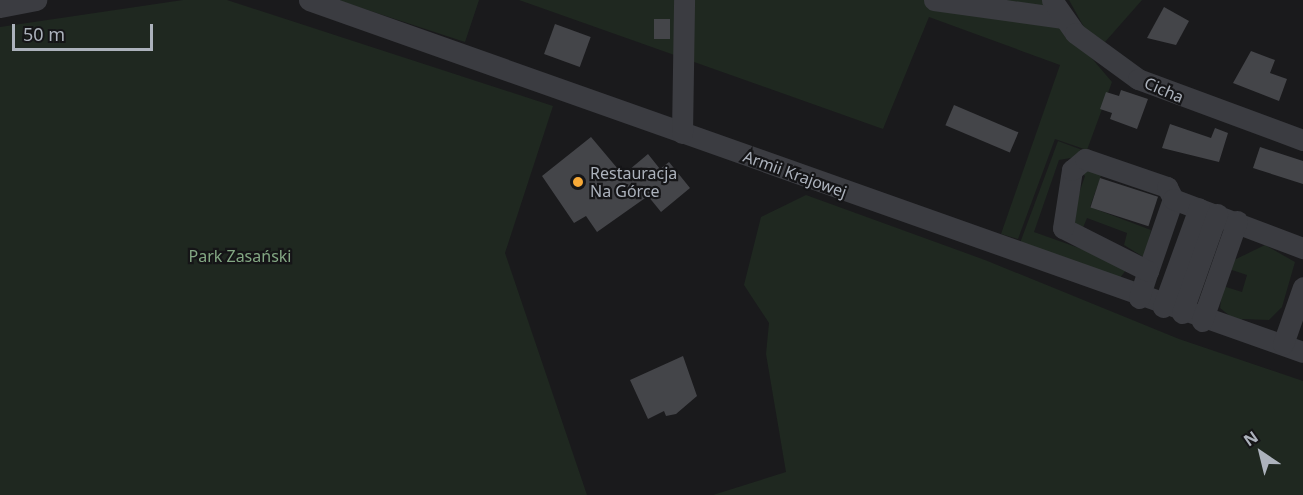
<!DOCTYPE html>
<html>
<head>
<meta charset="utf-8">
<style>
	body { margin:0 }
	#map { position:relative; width:1303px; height:495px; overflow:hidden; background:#1a1a1c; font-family:"Noto Sans",sans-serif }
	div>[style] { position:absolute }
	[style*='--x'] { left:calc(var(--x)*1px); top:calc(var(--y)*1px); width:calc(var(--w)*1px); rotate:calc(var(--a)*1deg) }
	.green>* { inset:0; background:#1f2820 }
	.building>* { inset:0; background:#444549; transform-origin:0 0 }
	.minor>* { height:21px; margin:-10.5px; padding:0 10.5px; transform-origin:10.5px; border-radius:10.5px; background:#3b3c41 }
	.dots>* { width:16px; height:16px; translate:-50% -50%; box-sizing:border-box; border:3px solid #151517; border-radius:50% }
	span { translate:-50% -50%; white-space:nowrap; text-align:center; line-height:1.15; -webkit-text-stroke:4.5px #151517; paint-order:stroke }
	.street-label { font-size:16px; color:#acb2bc }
	.poi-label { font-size:16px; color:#acb2bc }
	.left { translate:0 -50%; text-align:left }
	.park-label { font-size:16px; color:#83a783 }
	.north { position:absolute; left:1231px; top:423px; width:60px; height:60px; -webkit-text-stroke:4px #151517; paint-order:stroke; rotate:325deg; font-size:16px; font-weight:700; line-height:24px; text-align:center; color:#acb2bc }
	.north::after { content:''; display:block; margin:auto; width:21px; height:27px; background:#acb2bc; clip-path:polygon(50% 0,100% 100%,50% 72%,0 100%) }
	.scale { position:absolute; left:12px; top:24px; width:141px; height:27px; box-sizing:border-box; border:3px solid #acb2bc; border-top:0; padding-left:8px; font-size:18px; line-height:21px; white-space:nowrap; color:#acb2bc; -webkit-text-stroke:4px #151517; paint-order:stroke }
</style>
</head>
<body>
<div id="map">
	<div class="green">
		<div style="clip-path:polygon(183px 0,227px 0,553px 106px,505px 253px,587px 495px,0 495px,0 27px)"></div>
		<div style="clip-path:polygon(337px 0,479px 0,465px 42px)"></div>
		<div style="clip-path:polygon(519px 0,1042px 0,1112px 82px,1087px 150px,1055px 139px,1018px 239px,1001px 234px,1060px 65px,929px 17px,883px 129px)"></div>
		<div style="clip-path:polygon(1069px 0,1142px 0,1105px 42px,1085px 29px)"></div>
		<div style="clip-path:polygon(1058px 141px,1093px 154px,1059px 160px,1034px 232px,1121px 263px,1126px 270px,1120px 278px,1020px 243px)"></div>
		<div style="clip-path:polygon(1079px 169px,1103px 170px,1090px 207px,1151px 230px,1145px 258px,1124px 245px,1127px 233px,1087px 218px,1082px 230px,1070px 219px,1085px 176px)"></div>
		<div style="clip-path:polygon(806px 195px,985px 260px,1179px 339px,1303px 381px,1303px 495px,713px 495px,786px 472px,766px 354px,769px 323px,744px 285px,761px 217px)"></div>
		<div style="clip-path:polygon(1265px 245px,1295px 262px,1282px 307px,1269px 320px,1242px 319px,1240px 324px,1220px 308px,1223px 286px,1242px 292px,1247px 275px,1229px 269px,1232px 261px)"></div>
	</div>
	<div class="building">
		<div style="clip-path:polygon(1164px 7px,1189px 21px,1176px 45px,1147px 38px)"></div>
		<div style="left:654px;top:19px;width:16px;height:20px"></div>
		<div style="left:555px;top:24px;width:38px;height:32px;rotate:20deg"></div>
		<div style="clip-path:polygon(1251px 51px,1275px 60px,1270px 73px,1287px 79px,1279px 101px,1233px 83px)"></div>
		<div style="clip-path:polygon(1121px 90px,1148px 99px,1137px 129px,1110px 119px,1112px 113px,1100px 109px,1106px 92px,1119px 96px)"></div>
		<div style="left:954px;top:105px;width:70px;height:22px;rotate:23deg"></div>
		<div style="clip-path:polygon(1170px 124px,1211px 138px,1215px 128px,1228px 133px,1219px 162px,1162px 148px)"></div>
		<div style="clip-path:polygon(591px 137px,623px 175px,648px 154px,660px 169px,669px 162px,690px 188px,661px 212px,648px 196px,597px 232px,586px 216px,574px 223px,542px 176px)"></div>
		<div style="clip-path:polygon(1260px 147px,1303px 161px,1303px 184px,1253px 168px)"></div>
		<div style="left:1100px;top:178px;width:61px;height:31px;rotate:18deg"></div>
		<div style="clip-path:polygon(683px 356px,697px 396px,676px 414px,666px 416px,664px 411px,648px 419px,630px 380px)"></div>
	</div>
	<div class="minor">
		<div style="--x:309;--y:0;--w:1054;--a:19.5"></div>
		<div style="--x:934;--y:0;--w:129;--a:8"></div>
		<div style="--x:1052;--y:0;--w:40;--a:55.1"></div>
		<div style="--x:1075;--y:33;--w:78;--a:36.1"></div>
		<div style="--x:1138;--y:79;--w:176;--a:20.3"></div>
		<div style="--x:0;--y:7;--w:37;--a:-11"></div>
		<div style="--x:682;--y:133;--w:133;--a:-89.1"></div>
		<div style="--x:1148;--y:271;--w:76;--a:-70.9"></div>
		<div style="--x:1139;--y:298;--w:28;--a:-72"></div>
		<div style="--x:1148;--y:271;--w:95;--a:-153.2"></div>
		<div style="--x:1063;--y:228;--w:59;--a:-81.2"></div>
		<div style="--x:1072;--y:170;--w:17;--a:-40"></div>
		<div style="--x:1085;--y:159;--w:87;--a:18.9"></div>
		<div style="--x:1167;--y:187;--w:13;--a:63"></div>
		<div style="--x:1173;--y:199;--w:139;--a:20.7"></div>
		<div style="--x:1163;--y:307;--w:105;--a:-70"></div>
		<div style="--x:1182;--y:313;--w:105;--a:-70.5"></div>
		<div style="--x:1202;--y:321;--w:106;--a:-70.7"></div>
		<div style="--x:1283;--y:344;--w:60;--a:-70.7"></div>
	</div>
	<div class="dots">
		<div style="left:578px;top:182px;background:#f7a937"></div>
	</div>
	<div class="street-label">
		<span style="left:1164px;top:90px;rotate:23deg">Cicha</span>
		<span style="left:795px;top:174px;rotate:20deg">Armii Krajowej</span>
	</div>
	<div class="poi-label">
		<span class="left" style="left:590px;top:182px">Restauracja<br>Na Górce</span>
	</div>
	<div class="park-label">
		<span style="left:240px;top:256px">Park Zasański</span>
	</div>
	<div class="north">N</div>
	<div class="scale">50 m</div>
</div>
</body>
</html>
